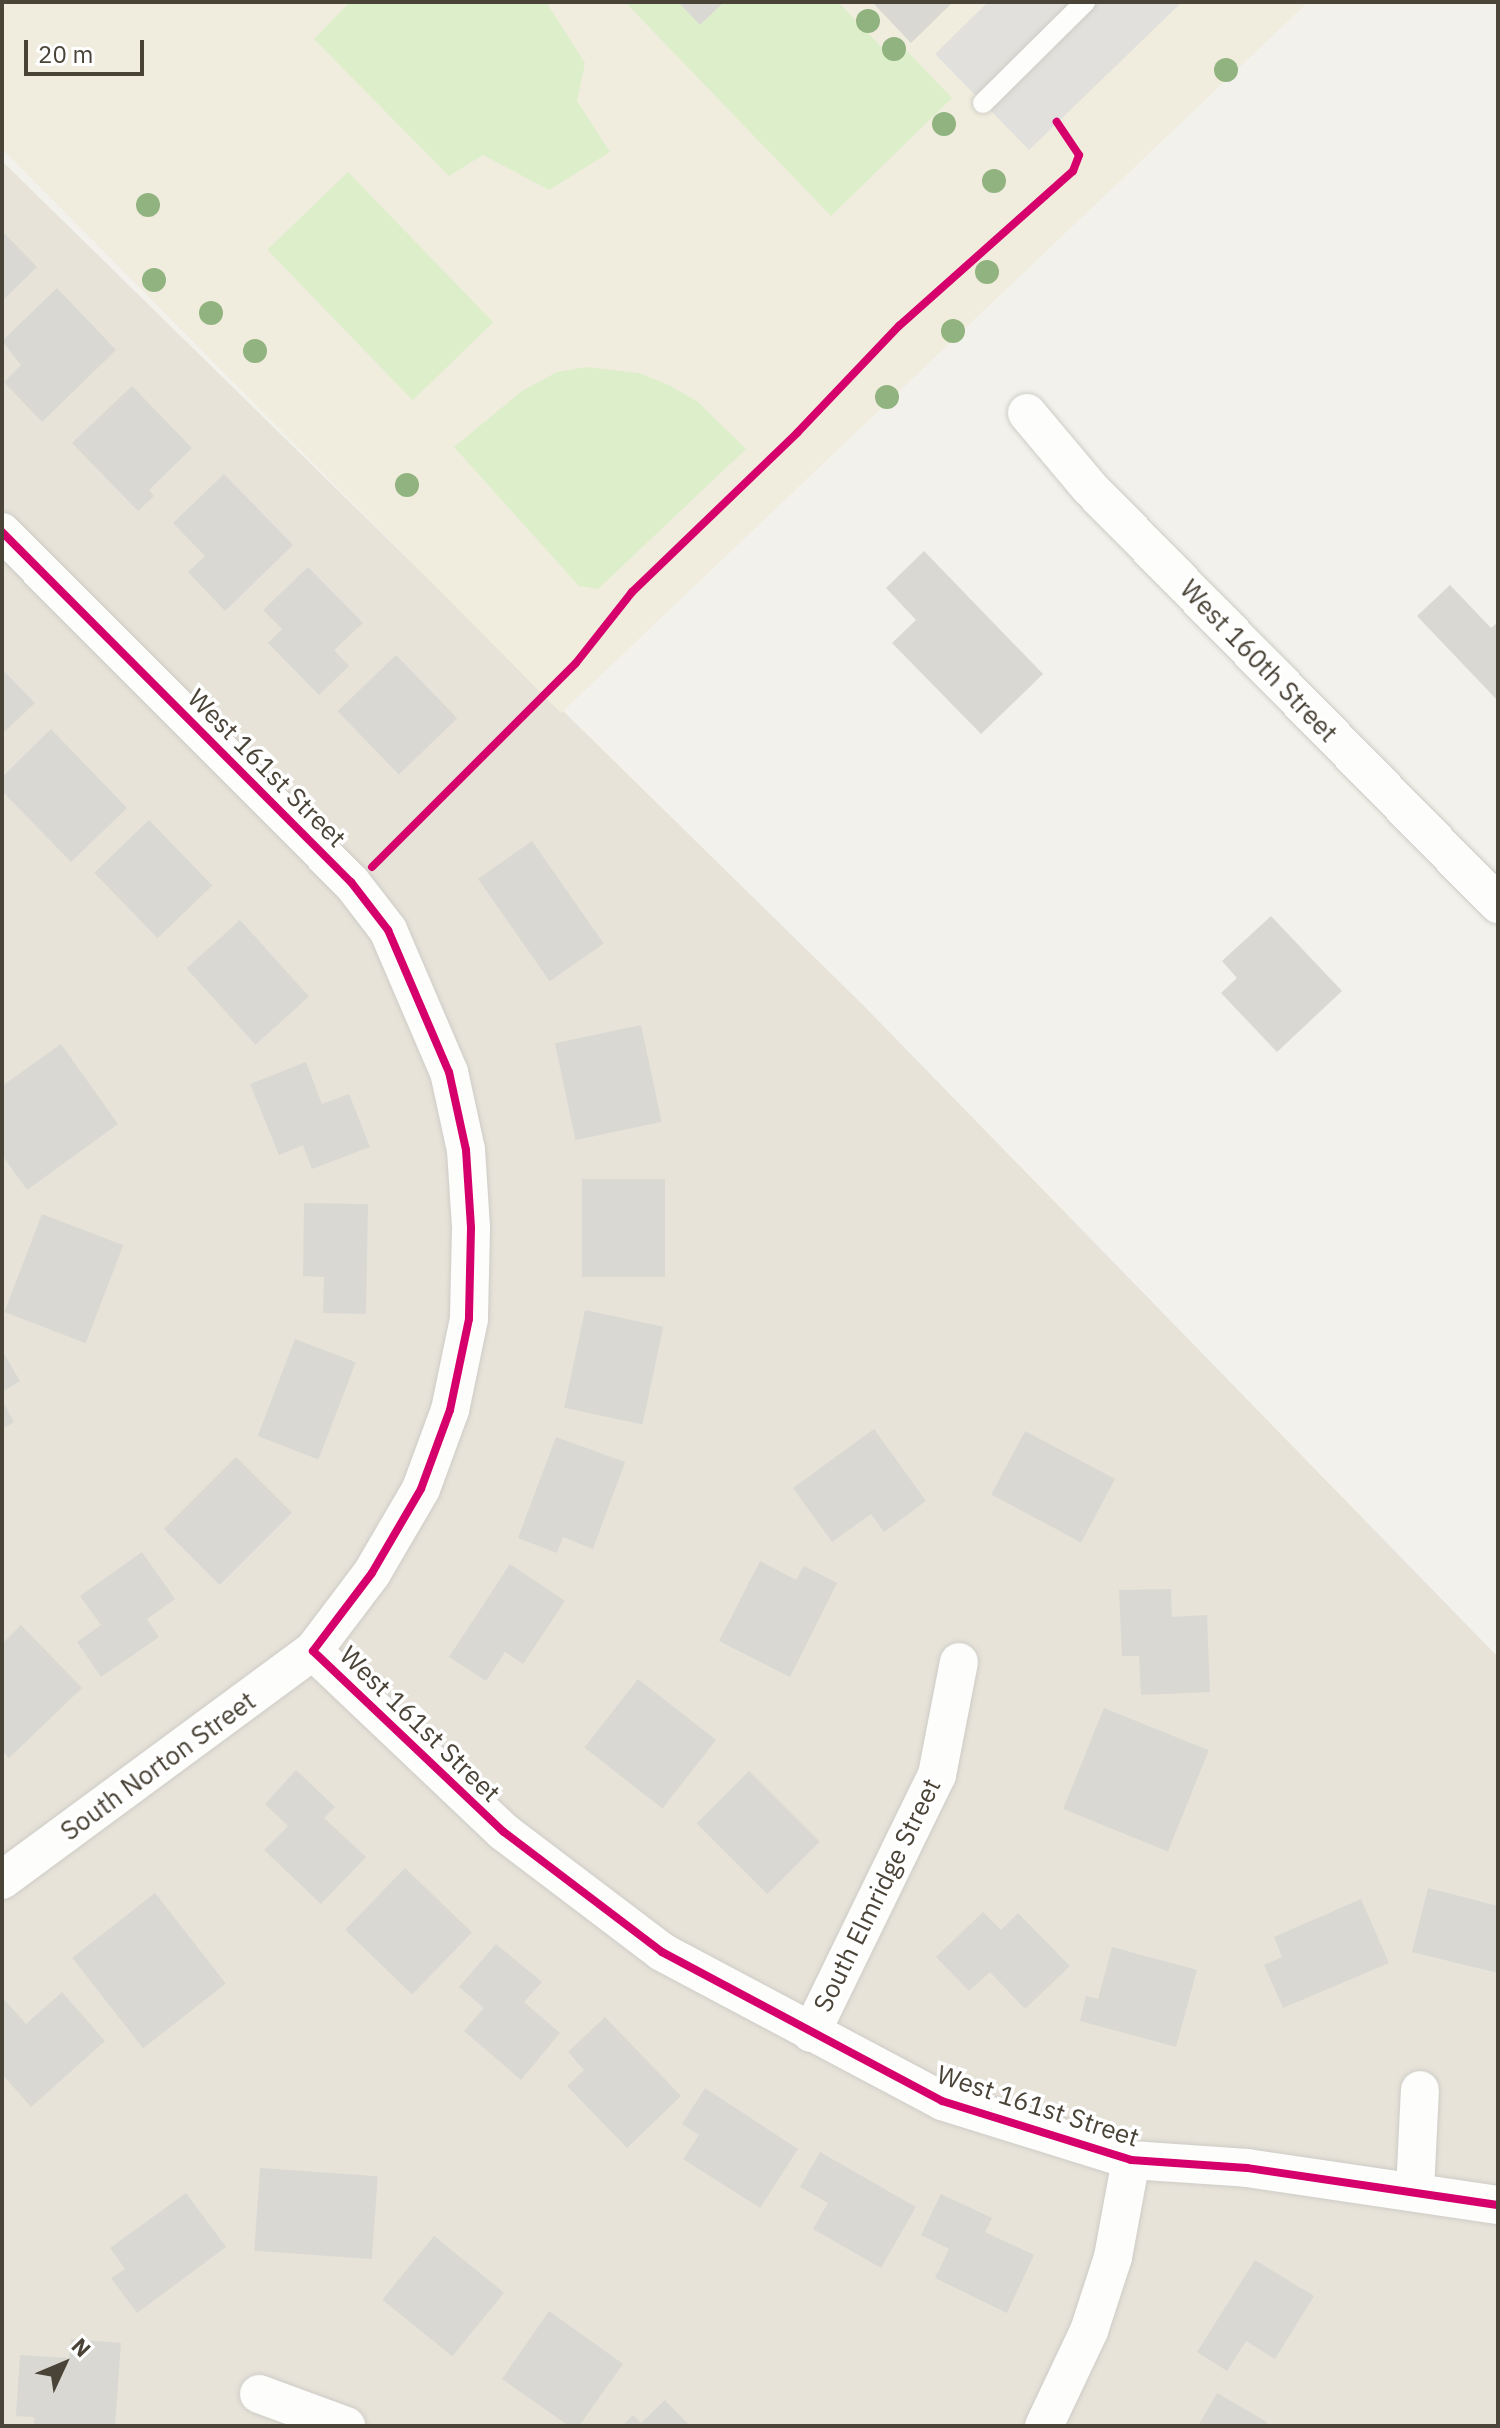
<!DOCTYPE html>
<html>
<head>
<meta charset="utf-8">
<style>
	body { margin:0 }
	#map { position:relative; width:1500px; height:2428px; overflow:hidden; background:#f2f1ec; font-family:"IBM Plex Sans",sans-serif }
	div>[style] { position:absolute }
	[style*='--x'] { left:calc(var(--x)*1px); top:calc(var(--y)*1px); width:calc(var(--w)*1px); rotate:calc(var(--a)*1deg) }
	.residential>* { inset:0; background:#e7e3d9 }
	.education>* { inset:0; background:#f0edde }
	.green>* { inset:0; background:#ddeeca; transform-origin:0 0 }
	.parking>* { inset:0; background:#e1e0dc }
	.building>* { inset:0; background:#dad8d3; transform-origin:0 0 }
	.roads { filter:drop-shadow(0 0 2px #ceccc6) drop-shadow(0 0 2px #ceccc6) }
	.lane>* { height:20px; margin:-10px; padding:0 10px; transform-origin:10px; border-radius:10px; background:#fdfdfc }
	.street>* { height:38px; margin:-19px; padding:0 19px; transform-origin:19px; border-radius:19px; background:#fdfdfc }
	.cycleway>* { height:8px; margin:-4px; padding:0 4px; transform-origin:4px; border-radius:4px; background:#d6006c }
	.trees>* { width:24px; height:24px; margin:-12px; border-radius:50%; background:#91b37f }
	span { translate:-50% -50%; white-space:nowrap; text-align:center; line-height:1.15; -webkit-text-stroke:7px #fff; paint-order:stroke }
	.street-label { font-size:26px; color:#4a4337 }
	.frame { position:absolute; inset:0; border:4px solid #4a4337; pointer-events:none }
	.north { position:absolute; left:24px; top:2324px; width:80px; height:80px; -webkit-text-stroke:6px #fff; paint-order:stroke; rotate:46deg; font-size:22px; font-weight:700; line-height:32px; text-align:center; color:#4a4337 }
	.north::after { content:''; display:block; margin:auto; width:28px; height:36px; background:#4a4337; clip-path:polygon(50% 0,100% 100%,50% 72%,0 100%) }
	.scale { position:absolute; left:24px; top:40px; width:120px; height:36px; box-sizing:border-box; border:4px solid #4a4337; border-top:0; padding-left:10px; font-size:24px; line-height:28px; white-space:nowrap; color:#4a4337; -webkit-text-stroke:6px #fff; paint-order:stroke }
</style>
</head>
<body>
<div id="map">
	<div class="residential">
		<div style="clip-path:polygon(2px 161px,863px 1005px,1498px 1657px,1498px 2426px,2px 2426px)"></div>
	</div>
	<div class="education">
		<div style="clip-path:polygon(8px 2px,1308px 2px,561px 713px,2px 149px,2px 12px)"></div>
	</div>
	<div class="green">
		<div style="clip-path:polygon(350px 2px,546px 2px,585px 63px,577px 101px,610px 152px,549px 190px,483px 155px,449px 176px,314px 39px)"></div>
		<div style="clip-path:polygon(625px 2px,678px 2px,700px 25px,724px 2px,838px 2px,895px 61px,907px 51px,952px 98px,831px 216px)"></div>
		<div style="left:348px;top:172px;width:209px;height:112px;rotate:46deg"></div>
		<div style="clip-path:polygon(586px 367px,639px 373px,669px 385px,698px 402px,746px 449px,598px 589px,579px 586px,454px 447px,522px 391px,557px 372px)"></div>
	</div>
	<div class="parking">
		<div style="clip-path:polygon(988px 2px,1182px 2px,1029px 150px,935px 54px)"></div>
	</div>
	<div class="building">
		<div style="clip-path:polygon(678px 2px,724px 2px,700px 25px)"></div>
		<div style="clip-path:polygon(872px 2px,953px 2px,911px 43px)"></div>
		<div style="clip-path:polygon(2px 231px,37px 267px,2px 301px)"></div>
		<div style="clip-path:polygon(57px 288px,116px 350px,42px 422px,4px 382px,21px 365px,2px 341px)"></div>
		<div style="clip-path:polygon(132px 386px,192px 448px,149px 490px,154px 496px,138px 511px,72px 443px)"></div>
		<div style="clip-path:polygon(224px 474px,293px 545px,225px 611px,188px 572px,205px 556px,173px 523px)"></div>
		<div style="clip-path:polygon(924px 551px,1043px 674px,981px 734px,892px 643px,916px 620px,886px 588px)"></div>
		<div style="clip-path:polygon(308px 567px,363px 623px,334px 650px,349px 666px,319px 695px,268px 643px,282px 629px,263px 610px)"></div>
		<div style="clip-path:polygon(1450px 585px,1491px 628px,1498px 622px,1498px 701px,1417px 616px)"></div>
		<div style="left:396px;top:655px;width:88px;height:81px;rotate:46deg"></div>
		<div style="clip-path:polygon(2px 669px,35px 703px,2px 734px)"></div>
		<div style="clip-path:polygon(51px 729px,127px 808px,71px 862px,2px 791px,2px 777px)"></div>
		<div style="left:149px;top:820px;width:91px;height:76px;rotate:46deg"></div>
		<div style="left:532px;top:841px;width:125px;height:66px;rotate:55deg"></div>
		<div style="clip-path:polygon(1271px 916px,1342px 991px,1277px 1052px,1221px 993px,1237px 978px,1222px 961px)"></div>
		<div style="left:240px;top:920px;width:103px;height:72px;rotate:48deg"></div>
		<div style="left:641px;top:1025px;width:99px;height:88px;rotate:78deg"></div>
		<div style="clip-path:polygon(61px 1044px,118px 1124px,27px 1190px,2px 1155px,2px 1086px)"></div>
		<div style="clip-path:polygon(306px 1062px,322px 1104px,349px 1094px,370px 1147px,312px 1169px,303px 1145px,279px 1155px,250px 1084px)"></div>
		<div style="left:582px;top:1179px;width:83px;height:98px"></div>
		<div style="clip-path:polygon(304px 1203px,368px 1204px,366px 1314px,323px 1313px,324px 1277px,303px 1276px)"></div>
		<div style="left:42px;top:1214px;width:87px;height:105px;rotate:21deg"></div>
		<div style="left:585px;top:1310px;width:80px;height:100px;rotate:12deg"></div>
		<div style="left:295px;top:1339px;width:65px;height:104px;rotate:21deg"></div>
		<div style="clip-path:polygon(2px 1350px,20px 1381px,2px 1392px)"></div>
		<div style="clip-path:polygon(2px 1400px,14px 1422px,2px 1429px)"></div>
		<div style="clip-path:polygon(874px 1429px,926px 1501px,884px 1532px,871px 1514px,832px 1542px,793px 1488px)"></div>
		<div style="left:1025px;top:1431px;width:102px;height:72px;rotate:28deg"></div>
		<div style="clip-path:polygon(556px 1437px,625px 1462px,593px 1549px,563px 1537px,557px 1553px,518px 1538px)"></div>
		<div style="left:236px;top:1457px;width:79px;height:102px;rotate:45deg"></div>
		<div style="clip-path:polygon(142px 1552px,175px 1599px,147px 1619px,159px 1637px,101px 1677px,77px 1642px,101px 1625px,80px 1596px)"></div>
		<div style="clip-path:polygon(760px 1561px,796px 1580px,804px 1566px,837px 1583px,790px 1677px,719px 1641px)"></div>
		<div style="clip-path:polygon(510px 1564px,565px 1601px,523px 1664px,505px 1652px,486px 1681px,449px 1657px)"></div>
		<div style="clip-path:polygon(1171px 1589px,1172px 1617px,1207px 1615px,1210px 1692px,1141px 1695px,1139px 1656px,1122px 1656px,1119px 1590px)"></div>
		<div style="clip-path:polygon(21px 1625px,82px 1688px,9px 1758px,2px 1751px,2px 1644px)"></div>
		<div style="left:638px;top:1679px;width:99px;height:87px;rotate:38deg"></div>
		<div style="left:1104px;top:1708px;width:113px;height:109px;rotate:22deg"></div>
		<div style="clip-path:polygon(296px 1770px,335px 1807px,324px 1818px,366px 1857px,321px 1904px,264px 1850px,288px 1826px,265px 1804px)"></div>
		<div style="left:749px;top:1771px;width:100px;height:74px;rotate:45deg"></div>
		<div style="left:405px;top:1868px;width:93px;height:86px;rotate:44deg"></div>
		<div style="clip-path:polygon(1428px 1888px,1498px 1906px,1498px 1973px,1412px 1952px)"></div>
		<div style="left:155px;top:1893px;width:115px;height:105px;rotate:52deg"></div>
		<div style="clip-path:polygon(1361px 1899px,1389px 1963px,1283px 2008px,1264px 1965px,1282px 1957px,1274px 1937px)"></div>
		<div style="clip-path:polygon(983px 1912px,1001px 1930px,1018px 1913px,1070px 1966px,1025px 2009px,990px 1972px,969px 1991px,936px 1957px)"></div>
		<div style="clip-path:polygon(496px 1944px,542px 1982px,524px 2002px,560px 2033px,521px 2080px,464px 2031px,484px 2008px,459px 1987px)"></div>
		<div style="clip-path:polygon(1112px 1947px,1197px 1970px,1176px 2047px,1080px 2021px,1086px 1996px,1098px 1999px)"></div>
		<div style="clip-path:polygon(62px 1992px,105px 2041px,31px 2107px,2px 2074px,2px 1997px,26px 2024px)"></div>
		<div style="clip-path:polygon(605px 2017px,681px 2096px,627px 2148px,567px 2086px,584px 2070px,568px 2052px)"></div>
		<div style="clip-path:polygon(705px 2088px,798px 2149px,760px 2208px,683px 2159px,699px 2135px,682px 2124px)"></div>
		<div style="clip-path:polygon(820px 2152px,916px 2207px,881px 2268px,813px 2229px,828px 2203px,800px 2187px)"></div>
		<div style="left:260px;top:2168px;width:118px;height:83px;rotate:4deg"></div>
		<div style="clip-path:polygon(186px 2193px,226px 2247px,137px 2313px,111px 2278px,125px 2269px,110px 2248px)"></div>
		<div style="clip-path:polygon(941px 2194px,992px 2218px,985px 2232px,1034px 2255px,1007px 2313px,935px 2278px,949px 2249px,921px 2235px)"></div>
		<div style="left:434px;top:2236px;width:90px;height:82px;rotate:39deg"></div>
		<div style="clip-path:polygon(1255px 2260px,1314px 2296px,1275px 2359px,1246px 2341px,1227px 2371px,1197px 2352px)"></div>
		<div style="clip-path:polygon(549px 2311px,623px 2364px,579px 2426px,569px 2426px,502px 2379px)"></div>
		<div style="clip-path:polygon(71px 2339px,121px 2343px,115px 2426px,34px 2426px,34px 2417px,16px 2416px,20px 2355px,69px 2358px)"></div>
		<div style="clip-path:polygon(1217px 2393px,1267px 2422px,1265px 2426px,1198px 2426px)"></div>
		<div style="clip-path:polygon(665px 2400px,690px 2426px,622px 2426px,633px 2415px,641px 2423px)"></div>
	</div>
	<div class="roads">
		<div class="lane">
			<div style="--x:983;--y:103;--w:144;--a:-44.7"></div>
		</div>
		<div class="street">
			<div style="--x:1027;--y:413;--w:98;--a:50"></div>
			<div style="--x:1090;--y:488;--w:583;--a:45.56"></div>
			<div style="--x:2;--y:532;--w:494;--a:45.1"></div>
			<div style="--x:351;--y:882;--w:61;--a:52.4"></div>
			<div style="--x:388;--y:930;--w:155;--a:66.8"></div>
			<div style="--x:449;--y:1072;--w:80;--a:77.7"></div>
			<div style="--x:466;--y:1150;--w:78;--a:86.3"></div>
			<div style="--x:471;--y:1228;--w:91;--a:91.3"></div>
			<div style="--x:469;--y:1319;--w:93;--a:101.8"></div>
			<div style="--x:450;--y:1410;--w:84;--a:110.2"></div>
			<div style="--x:421;--y:1489;--w:97;--a:120.3"></div>
			<div style="--x:372;--y:1573;--w:98;--a:127.1"></div>
			<div style="--x:313;--y:1651;--w:263;--a:43.5"></div>
			<div style="--x:504;--y:1832;--w:198;--a:37.2"></div>
			<div style="--x:662;--y:1952;--w:317;--a:28"></div>
			<div style="--x:942;--y:2101;--w:198;--a:17.3"></div>
			<div style="--x:1131;--y:2160;--w:116;--a:3.9"></div>
			<div style="--x:1247;--y:2168;--w:254;--a:8.4"></div>
			<div style="--x:2;--y:1880;--w:386;--a:-36.4"></div>
			<div style="--x:811;--y:2033;--w:287;--a:-64"></div>
			<div style="--x:937;--y:1775;--w:115;--a:-79"></div>
			<div style="--x:1415;--y:2191;--w:101;--a:-87.2"></div>
			<div style="--x:259;--y:2394;--w:93;--a:20.2"></div>
			<div style="--x:1044;--y:2426;--w:105;--a:-64.7"></div>
			<div style="--x:1089;--y:2331;--w:78;--a:-72"></div>
			<div style="--x:1113;--y:2257;--w:99;--a:-79.5"></div>
		</div>
	</div>
	<div class="cycleway">
		<div style="--x:2;--y:532;--w:494;--a:45.1"></div>
		<div style="--x:351;--y:882;--w:61;--a:52.4"></div>
		<div style="--x:388;--y:930;--w:155;--a:66.8"></div>
		<div style="--x:449;--y:1072;--w:80;--a:77.7"></div>
		<div style="--x:466;--y:1150;--w:78;--a:86.3"></div>
		<div style="--x:471;--y:1228;--w:91;--a:91.3"></div>
		<div style="--x:469;--y:1319;--w:93;--a:101.8"></div>
		<div style="--x:450;--y:1410;--w:84;--a:110.2"></div>
		<div style="--x:421;--y:1489;--w:97;--a:120.3"></div>
		<div style="--x:372;--y:1573;--w:98;--a:127.1"></div>
		<div style="--x:313;--y:1651;--w:263;--a:43.5"></div>
		<div style="--x:504;--y:1832;--w:198;--a:37.2"></div>
		<div style="--x:662;--y:1952;--w:317;--a:28"></div>
		<div style="--x:942;--y:2101;--w:198;--a:17.3"></div>
		<div style="--x:1131;--y:2160;--w:116;--a:3.9"></div>
		<div style="--x:1247;--y:2168;--w:254;--a:8.4"></div>
		<div style="--x:372;--y:867;--w:288;--a:-45"></div>
		<div style="--x:576;--y:663;--w:90;--a:-51.7"></div>
		<div style="--x:632;--y:592;--w:229;--a:-43.9"></div>
		<div style="--x:797;--y:433;--w:148;--a:-46.4"></div>
		<div style="--x:899;--y:326;--w:233;--a:-41.7"></div>
		<div style="--x:1073;--y:171;--w:17;--a:-69"></div>
		<div style="--x:1079;--y:155;--w:40;--a:-124"></div>
	</div>
	<div class="trees">
		<div style="left:868px;top:21px"></div>
		<div style="left:894px;top:49px"></div>
		<div style="left:1226px;top:70px"></div>
		<div style="left:944px;top:124px"></div>
		<div style="left:994px;top:181px"></div>
		<div style="left:148px;top:205px"></div>
		<div style="left:987px;top:272px"></div>
		<div style="left:154px;top:280px"></div>
		<div style="left:211px;top:313px"></div>
		<div style="left:953px;top:331px"></div>
		<div style="left:255px;top:351px"></div>
		<div style="left:887px;top:397px"></div>
		<div style="left:407px;top:485px"></div>
	</div>
	<div class="street-label">
		<span style="left:1259px;top:661px;rotate:46deg">West 160th Street</span>
		<span style="left:267px;top:768px;rotate:45deg">West 161st Street</span>
		<span style="left:420px;top:1724px;rotate:44deg">West 161st Street</span>
		<span style="left:158px;top:1766px;rotate:-36deg">South Norton Street</span>
		<span style="left:877px;top:1895px;rotate:-64deg">South Elmridge Street</span>
		<span style="left:1038px;top:2106px;rotate:18deg">West 161st Street</span>
	</div>
	<div class="frame"></div>
	<div class="north">N</div>
	<div class="scale">20 m</div>
</div>
</body>
</html>
